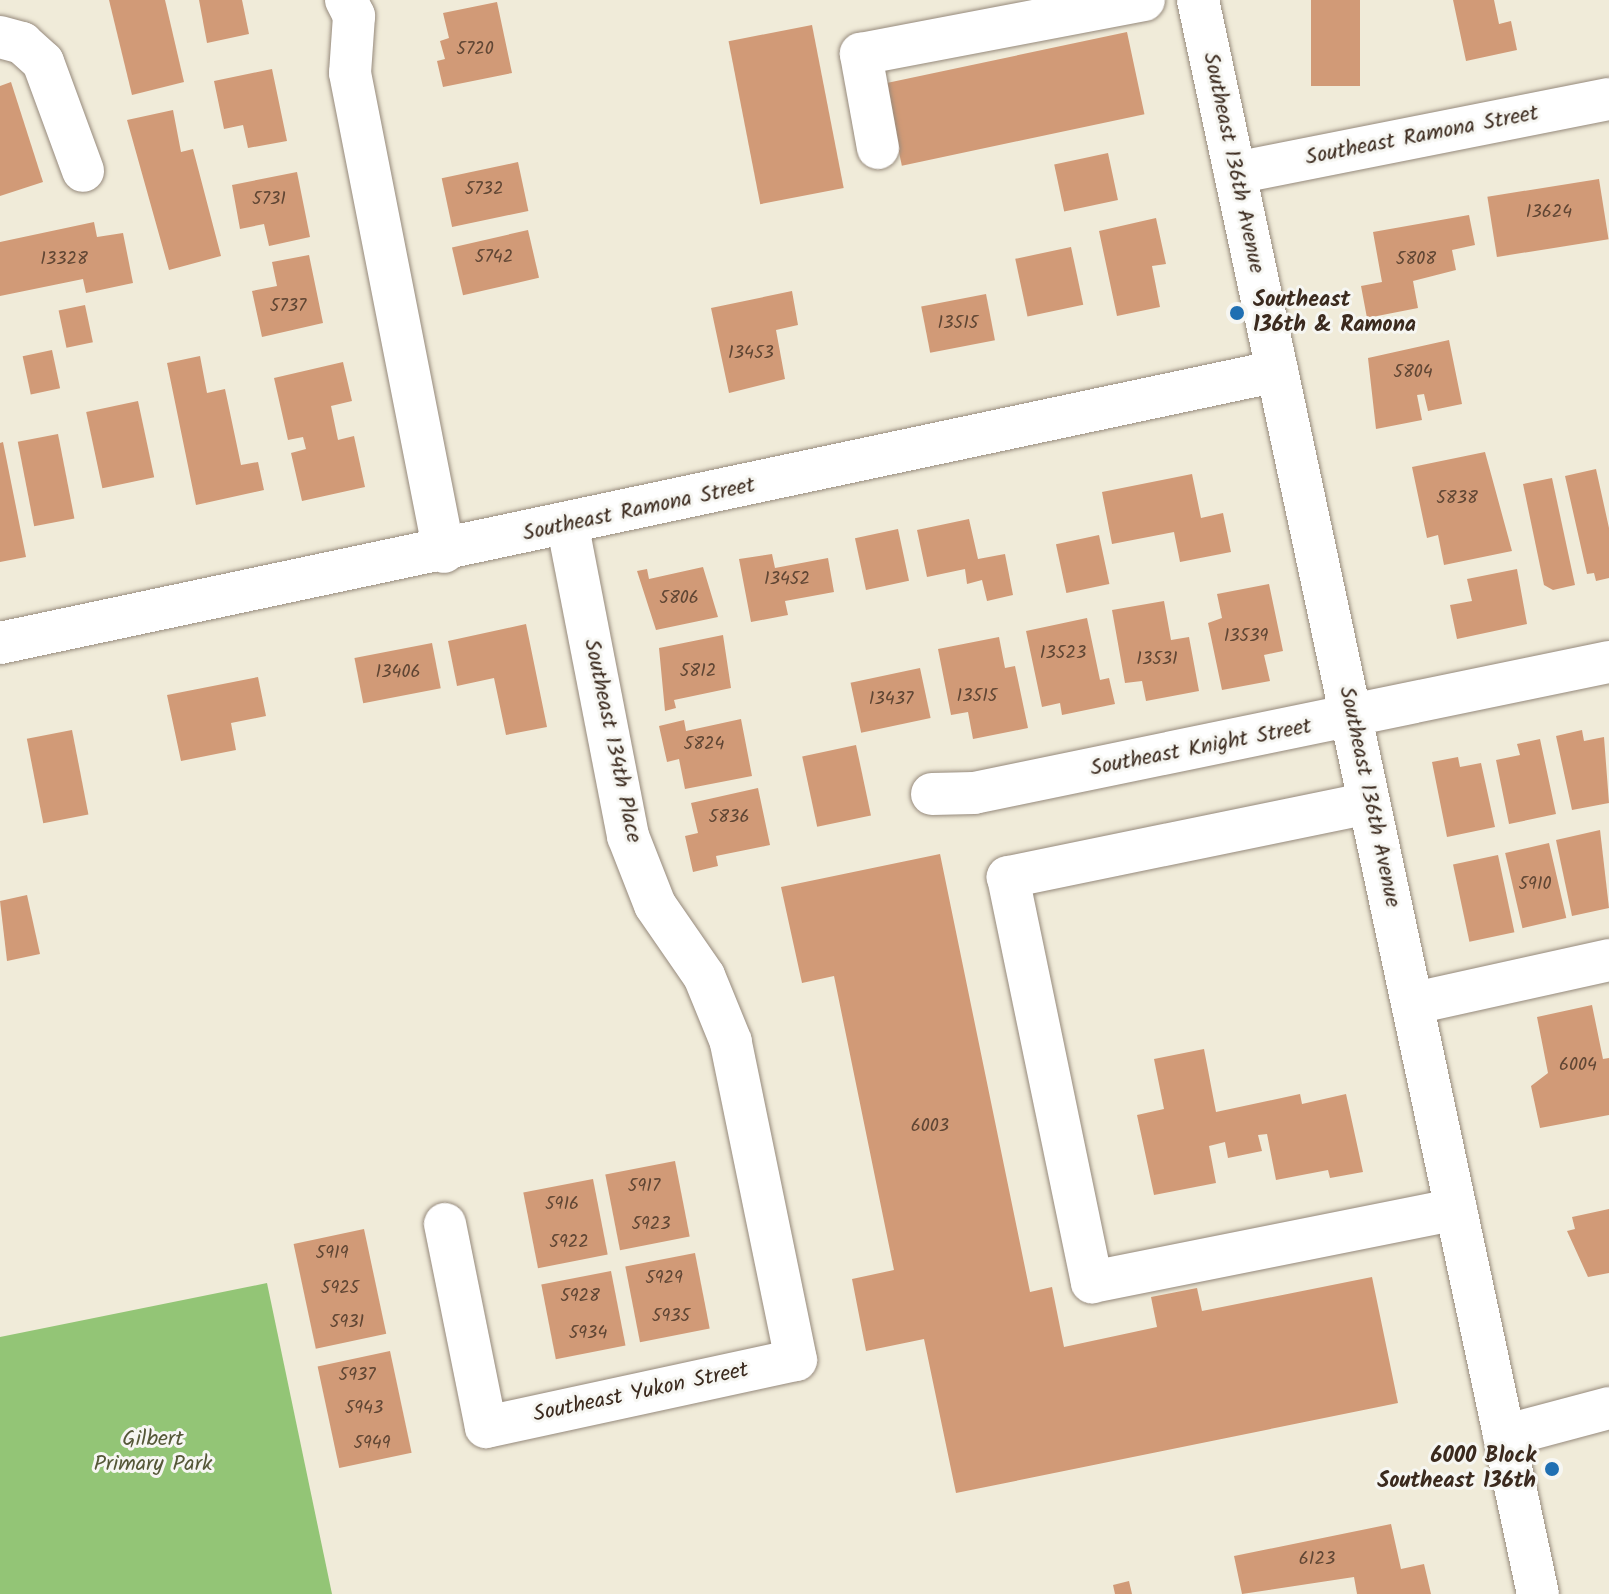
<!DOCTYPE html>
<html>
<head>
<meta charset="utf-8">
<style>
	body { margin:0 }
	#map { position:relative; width:1609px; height:1594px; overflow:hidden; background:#f0ebd9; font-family:Kalam,sans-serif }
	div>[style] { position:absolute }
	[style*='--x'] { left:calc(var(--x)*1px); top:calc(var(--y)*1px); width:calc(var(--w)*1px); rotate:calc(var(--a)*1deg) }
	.green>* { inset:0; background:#93c576 }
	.building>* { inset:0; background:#d19a77; transform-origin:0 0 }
	.roads { filter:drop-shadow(0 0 2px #968a7c) drop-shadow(0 0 2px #968a7c) }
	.minor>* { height:42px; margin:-21px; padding:0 21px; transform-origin:21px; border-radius:21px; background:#fff }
	.dots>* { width:22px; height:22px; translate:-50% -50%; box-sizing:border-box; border:4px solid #f6f6f2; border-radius:50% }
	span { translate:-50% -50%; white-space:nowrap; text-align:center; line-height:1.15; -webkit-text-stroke:6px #f6f6f2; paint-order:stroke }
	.number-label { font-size:18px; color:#604634 }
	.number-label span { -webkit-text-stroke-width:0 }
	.street-label { font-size:22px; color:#3b2a1e }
	.poi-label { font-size:22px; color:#3b2a1e; font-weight:700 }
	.left { translate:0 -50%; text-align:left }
	.right { translate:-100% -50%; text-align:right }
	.park-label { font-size:22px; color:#555838 }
</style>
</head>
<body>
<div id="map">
	<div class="green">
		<div style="clip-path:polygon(267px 1283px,332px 1594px,0 1594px,0 1337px)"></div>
	</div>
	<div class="building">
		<div style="clip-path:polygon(109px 0,165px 0,184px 82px,132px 95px)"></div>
		<div style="clip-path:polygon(199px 0,242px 0,249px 34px,207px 43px)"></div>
		<div style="left:1311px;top:0;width:49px;height:86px"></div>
		<div style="clip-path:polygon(1453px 0,1494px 0,1499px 24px,1511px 21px,1517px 50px,1466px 61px)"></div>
		<div style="clip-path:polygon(497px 2px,512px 73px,443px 87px,437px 61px,445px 59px,440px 41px,449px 38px,443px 13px)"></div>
		<div style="left:812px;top:25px;width:166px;height:85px;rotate:79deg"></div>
		<div style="left:1127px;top:32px;width:84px;height:248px;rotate:78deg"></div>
		<div style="clip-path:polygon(272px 69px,287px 141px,248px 148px,243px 125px,224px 129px,214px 81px)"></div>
		<div style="clip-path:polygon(11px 82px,43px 182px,0 196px,0 86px)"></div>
		<div style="clip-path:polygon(173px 110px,181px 152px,193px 149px,221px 256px,169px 270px,127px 120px)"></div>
		<div style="left:1108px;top:153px;width:48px;height:55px;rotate:78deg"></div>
		<div style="left:518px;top:162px;width:50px;height:78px;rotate:78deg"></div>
		<div style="clip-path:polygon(297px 172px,310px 237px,269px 246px,264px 224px,240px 229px,232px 185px)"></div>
		<div style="left:1599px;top:179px;width:61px;height:113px;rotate:81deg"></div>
		<div style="clip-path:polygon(1469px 215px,1475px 245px,1452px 250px,1456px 270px,1413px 281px,1418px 308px,1367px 318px,1361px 286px,1382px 282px,1373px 232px)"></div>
		<div style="clip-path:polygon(1156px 218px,1166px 264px,1152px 266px,1160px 307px,1117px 316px,1099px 231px)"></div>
		<div style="clip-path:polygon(94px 222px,97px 237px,123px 233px,133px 283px,86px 293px,83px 279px,0 296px,0 242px)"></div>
		<div style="left:528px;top:230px;width:49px;height:78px;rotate:77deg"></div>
		<div style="left:1071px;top:247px;width:59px;height:57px;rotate:78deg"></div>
		<div style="clip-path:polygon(309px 255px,323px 323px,262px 337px,252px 291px,277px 286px,272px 262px)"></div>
		<div style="clip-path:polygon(792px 291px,798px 325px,776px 330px,785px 379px,729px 393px,711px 308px)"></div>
		<div style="left:986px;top:294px;width:47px;height:66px;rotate:79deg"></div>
		<div style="left:85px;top:305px;width:38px;height:27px;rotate:78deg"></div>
		<div style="clip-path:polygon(1449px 340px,1462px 404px,1428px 411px,1424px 394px,1417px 395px,1422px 420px,1376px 429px,1368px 358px)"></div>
		<div style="left:52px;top:350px;width:39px;height:30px;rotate:78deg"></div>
		<div style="clip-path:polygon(200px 356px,207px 393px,225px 389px,241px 465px,258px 462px,264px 490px,196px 505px,167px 363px)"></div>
		<div style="clip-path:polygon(343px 362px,352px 401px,331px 406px,338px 440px,354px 436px,365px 487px,302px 501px,291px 453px,306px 449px,303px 437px,288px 440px,274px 378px)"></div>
		<div style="left:138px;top:401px;width:78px;height:53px;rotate:78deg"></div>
		<div style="left:58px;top:434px;width:86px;height:41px;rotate:79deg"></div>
		<div style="clip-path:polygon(3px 442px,26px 557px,0 562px,0 443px)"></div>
		<div style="clip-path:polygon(1485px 452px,1512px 551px,1444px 565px,1438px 535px,1427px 538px,1412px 467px)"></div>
		<div style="clip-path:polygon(1596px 469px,1609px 528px,1609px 578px,1596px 581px,1594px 573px,1587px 574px,1565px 476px)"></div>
		<div style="clip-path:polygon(1192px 474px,1201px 518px,1223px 513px,1231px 552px,1180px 562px,1174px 532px,1112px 544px,1102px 492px)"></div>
		<div style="clip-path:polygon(1552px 478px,1575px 585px,1553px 590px,1544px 585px,1523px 484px)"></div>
		<div style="clip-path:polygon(969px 519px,978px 559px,1005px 554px,1013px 595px,987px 601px,982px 580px,967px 584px,965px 569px,927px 577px,917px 530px)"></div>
		<div style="left:898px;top:529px;width:53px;height:44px;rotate:78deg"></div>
		<div style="left:1099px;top:535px;width:50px;height:44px;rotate:78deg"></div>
		<div style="clip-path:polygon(772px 554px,775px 568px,828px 558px,834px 592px,785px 601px,788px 615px,751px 622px,739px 559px)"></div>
		<div style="clip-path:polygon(703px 567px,718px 617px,656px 630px,637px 571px,647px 569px,649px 579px)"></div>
		<div style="clip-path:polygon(1517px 569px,1527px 624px,1457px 639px,1450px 605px,1472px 601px,1467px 579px)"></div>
		<div style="clip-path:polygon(1269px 584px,1283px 651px,1264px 655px,1270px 681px,1222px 690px,1208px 623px,1222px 618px,1217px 594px)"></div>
		<div style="clip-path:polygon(1164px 601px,1171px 640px,1189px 637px,1199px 691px,1146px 701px,1142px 681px,1125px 683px,1112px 610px)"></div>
		<div style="clip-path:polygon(1087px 618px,1100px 680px,1109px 678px,1115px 704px,1062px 715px,1060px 703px,1042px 707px,1026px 631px)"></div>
		<div style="clip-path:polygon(526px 624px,547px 727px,506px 735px,494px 678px,457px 686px,448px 641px)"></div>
		<div style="clip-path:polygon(723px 635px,731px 688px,674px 700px,676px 708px,665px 711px,659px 648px)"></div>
		<div style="clip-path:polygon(999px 637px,1005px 668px,1015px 666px,1028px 728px,973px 739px,968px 712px,951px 715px,938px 649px)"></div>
		<div style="left:432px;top:643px;width:46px;height:79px;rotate:79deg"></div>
		<div style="left:920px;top:668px;width:51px;height:71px;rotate:78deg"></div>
		<div style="clip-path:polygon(258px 677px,266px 716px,231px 723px,236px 750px,181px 761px,167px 695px)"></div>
		<div style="clip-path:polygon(741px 719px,752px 776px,685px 789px,679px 759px,667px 762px,659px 726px,684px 720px,686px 731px)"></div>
		<div style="left:72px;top:730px;width:86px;height:46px;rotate:79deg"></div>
		<div style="clip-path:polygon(1582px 730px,1584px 741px,1604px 737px,1609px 803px,1572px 810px,1556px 736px)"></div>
		<div style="clip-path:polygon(1540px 739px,1556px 814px,1509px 824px,1496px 760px,1520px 755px,1517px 744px)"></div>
		<div style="left:856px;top:745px;width:72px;height:55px;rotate:78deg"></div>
		<div style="clip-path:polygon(1458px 757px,1460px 767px,1481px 763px,1495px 827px,1447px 837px,1432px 762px)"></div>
		<div style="clip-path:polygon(758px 788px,770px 845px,716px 856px,718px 866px,693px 872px,685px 836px,698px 833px,691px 803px)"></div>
		<div style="clip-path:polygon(1600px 830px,1609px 908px,1572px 916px,1556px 840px)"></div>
		<div style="left:1549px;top:843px;width:77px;height:45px;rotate:77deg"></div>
		<div style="clip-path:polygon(940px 854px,1030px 1292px,1052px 1287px,1064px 1347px,1157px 1327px,1151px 1297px,1197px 1288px,1202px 1311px,1372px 1277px,1398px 1403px,956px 1493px,924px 1339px,866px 1351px,852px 1279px,894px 1270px,834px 976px,802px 983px,781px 887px)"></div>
		<div style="left:1498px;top:855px;width:79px;height:46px;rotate:78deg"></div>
		<div style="clip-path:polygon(27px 895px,40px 954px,7px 961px,0 901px)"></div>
		<div style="clip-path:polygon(1592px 1005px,1603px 1059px,1609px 1058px,1609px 1115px,1540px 1128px,1531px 1086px,1548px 1073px,1537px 1017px)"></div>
		<div style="clip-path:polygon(1204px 1049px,1216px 1112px,1300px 1094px,1302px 1104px,1346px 1094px,1363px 1172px,1330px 1178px,1328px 1170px,1276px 1180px,1267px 1134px,1258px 1135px,1262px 1151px,1228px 1158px,1225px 1142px,1209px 1146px,1216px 1183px,1154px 1195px,1137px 1115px,1164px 1109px,1154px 1059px)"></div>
		<div style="left:675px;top:1161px;width:77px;height:71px;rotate:79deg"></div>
		<div style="left:593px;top:1179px;width:77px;height:71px;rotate:79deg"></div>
		<div style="clip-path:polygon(1609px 1209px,1609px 1273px,1588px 1277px,1567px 1231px,1575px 1229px,1572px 1217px)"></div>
		<div style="left:364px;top:1229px;width:107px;height:72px;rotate:78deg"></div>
		<div style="left:695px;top:1253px;width:77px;height:71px;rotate:79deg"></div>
		<div style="left:611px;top:1271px;width:76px;height:71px;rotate:79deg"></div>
		<div style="left:390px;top:1351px;width:104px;height:74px;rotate:78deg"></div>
		<div style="clip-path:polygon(1391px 1524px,1401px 1569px,1424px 1564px,1431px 1594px,1357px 1594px,1354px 1577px,1242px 1594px,1234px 1556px)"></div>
		<div style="clip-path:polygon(1129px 1581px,1132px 1594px,1115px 1594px,1113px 1585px)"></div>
	</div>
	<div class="roads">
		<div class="minor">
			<div style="--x:346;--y:0;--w:18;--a:63"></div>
			<div style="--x:354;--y:16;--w:57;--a:94"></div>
			<div style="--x:350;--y:73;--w:488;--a:78.9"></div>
			<div style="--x:1198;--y:0;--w:1630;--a:77.96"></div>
			<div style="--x:0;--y:37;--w:23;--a:15"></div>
			<div style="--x:22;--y:43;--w:28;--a:42"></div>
			<div style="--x:43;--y:62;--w:116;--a:69.8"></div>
			<div style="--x:878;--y:148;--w:96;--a:-100.3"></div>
			<div style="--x:861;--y:54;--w:288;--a:-10.8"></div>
			<div style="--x:1235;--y:173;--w:381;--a:-11.2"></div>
			<div style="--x:0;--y:643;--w:1306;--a:-12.02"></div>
			<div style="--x:932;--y:794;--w:42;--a:-1.4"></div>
			<div style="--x:974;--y:793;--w:648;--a:-11.66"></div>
			<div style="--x:1369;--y:803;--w:369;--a:168.4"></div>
			<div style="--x:1008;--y:877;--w:414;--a:78.3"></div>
			<div style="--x:1092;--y:1282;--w:371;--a:-11.3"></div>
			<div style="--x:1415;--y:1003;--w:199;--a:-12.5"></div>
			<div style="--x:445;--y:1224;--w:207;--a:78.6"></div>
			<div style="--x:486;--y:1427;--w:317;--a:-12.2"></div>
			<div style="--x:796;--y:1360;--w:325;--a:-101.6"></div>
			<div style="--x:731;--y:1042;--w:71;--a:-112.2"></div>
			<div style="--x:704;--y:976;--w:86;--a:-124.6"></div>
			<div style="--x:655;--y:905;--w:74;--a:-111.4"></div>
			<div style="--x:628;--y:836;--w:316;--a:-101"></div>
			<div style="--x:1504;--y:1436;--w:109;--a:-14.9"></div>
		</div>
	</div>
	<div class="dots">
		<div style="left:1237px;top:313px;background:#1f6fb2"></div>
		<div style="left:1552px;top:1469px;background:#1f6fb2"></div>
	</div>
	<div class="number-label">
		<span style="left:475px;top:50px">5720</span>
		<span style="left:484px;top:190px">5732</span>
		<span style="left:269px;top:200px">5731</span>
		<span style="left:1549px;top:213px">13624</span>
		<span style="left:494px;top:258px">5742</span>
		<span style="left:64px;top:260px">13328</span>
		<span style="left:1416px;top:260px">5808</span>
		<span style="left:288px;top:307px">5737</span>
		<span style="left:958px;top:324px">13515</span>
		<span style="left:751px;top:354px">13453</span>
		<span style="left:1413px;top:373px">5804</span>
		<span style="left:1457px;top:499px">5838</span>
		<span style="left:787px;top:580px">13452</span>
		<span style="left:679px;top:599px">5806</span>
		<span style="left:1246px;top:637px">13539</span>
		<span style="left:1063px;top:654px">13523</span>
		<span style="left:1157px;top:660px">13531</span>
		<span style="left:698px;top:672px">5812</span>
		<span style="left:398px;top:673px">13406</span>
		<span style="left:977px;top:697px">13515</span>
		<span style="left:891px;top:700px">13437</span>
		<span style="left:704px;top:745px">5824</span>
		<span style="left:729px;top:818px">5836</span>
		<span style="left:1535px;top:885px">5910</span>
		<span style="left:1578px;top:1066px">6004</span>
		<span style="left:930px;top:1127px">6003</span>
		<span style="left:644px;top:1187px">5917</span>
		<span style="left:562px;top:1205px">5916</span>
		<span style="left:651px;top:1225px">5923</span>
		<span style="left:569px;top:1243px">5922</span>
		<span style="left:332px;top:1254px">5919</span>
		<span style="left:664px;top:1279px">5929</span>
		<span style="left:340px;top:1289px">5925</span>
		<span style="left:580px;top:1297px">5928</span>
		<span style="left:671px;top:1317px">5935</span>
		<span style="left:347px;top:1323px">5931</span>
		<span style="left:588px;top:1334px">5934</span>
		<span style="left:357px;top:1376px">5937</span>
		<span style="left:364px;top:1409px">5943</span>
		<span style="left:372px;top:1444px">5949</span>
		<span style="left:1317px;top:1560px">6123</span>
	</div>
	<div class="street-label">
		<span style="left:1422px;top:136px;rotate:-11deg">Southeast Ramona Street</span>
		<span style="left:1233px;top:163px;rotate:78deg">Southeast 136th Avenue</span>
		<span style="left:639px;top:510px;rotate:-12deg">Southeast Ramona Street</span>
		<span style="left:612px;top:741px;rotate:78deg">Southeast 134th Place</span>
		<span style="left:1201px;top:748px;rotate:-11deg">Southeast Knight Street</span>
		<span style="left:1369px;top:797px;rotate:78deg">Southeast 136th Avenue</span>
		<span style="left:641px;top:1393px;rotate:-12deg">Southeast Yukon Street</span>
	</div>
	<div class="poi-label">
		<span class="left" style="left:1253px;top:313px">Southeast<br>136th &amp; Ramona</span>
		<span class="right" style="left:1536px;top:1469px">6000 Block<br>Southeast 136th</span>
	</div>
	<div class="park-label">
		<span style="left:153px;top:1452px">Gilbert<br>Primary Park</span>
	</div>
</div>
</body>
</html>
